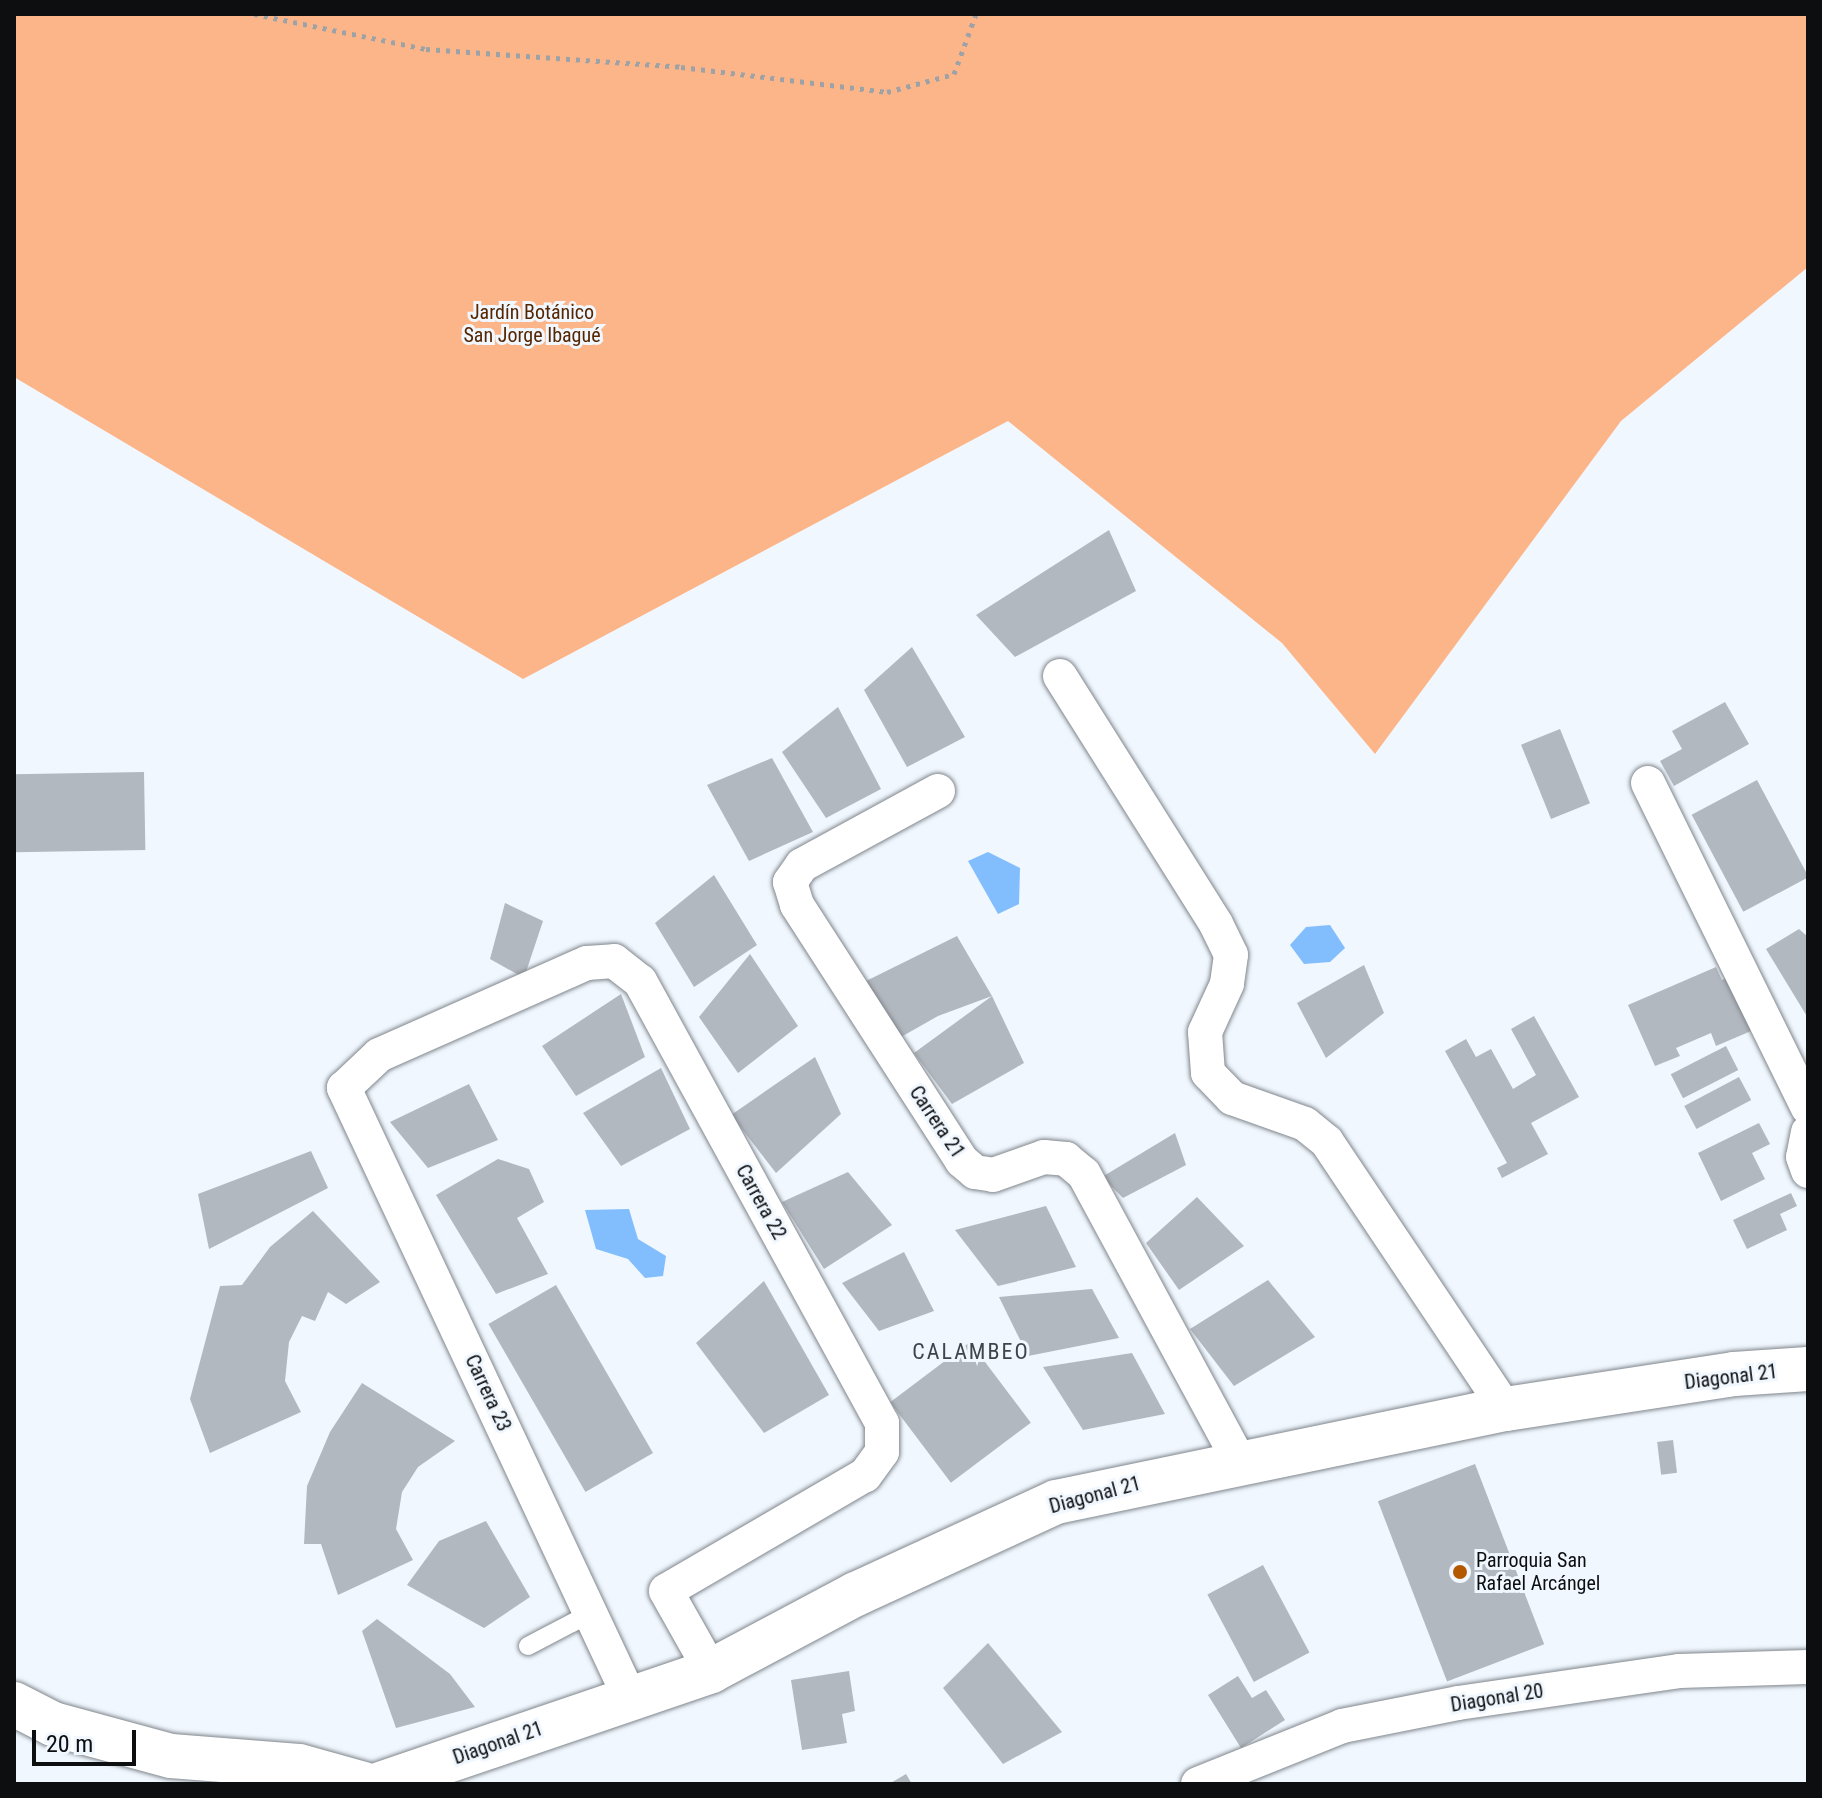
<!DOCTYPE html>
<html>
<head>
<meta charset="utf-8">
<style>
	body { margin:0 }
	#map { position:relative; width:1822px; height:1798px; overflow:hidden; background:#f0f7fe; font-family:"Roboto Condensed",sans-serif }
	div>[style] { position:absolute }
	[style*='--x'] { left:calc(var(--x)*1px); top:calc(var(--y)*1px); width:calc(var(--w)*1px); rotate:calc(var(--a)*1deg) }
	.green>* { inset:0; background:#fcb589 }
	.water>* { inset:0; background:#82befe }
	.building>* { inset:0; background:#b2b8bf; transform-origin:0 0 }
	.path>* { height:5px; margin-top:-2.5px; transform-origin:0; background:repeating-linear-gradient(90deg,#9da2a7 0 4px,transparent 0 10px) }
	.roads { filter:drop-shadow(0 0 2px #80868c) drop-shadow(0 0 2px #80868c) }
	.lane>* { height:18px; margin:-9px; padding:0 9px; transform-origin:9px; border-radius:9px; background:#fff }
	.street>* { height:34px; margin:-17px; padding:0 17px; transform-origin:17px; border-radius:17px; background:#fff }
	.secondary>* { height:44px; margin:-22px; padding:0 22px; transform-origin:22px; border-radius:22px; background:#fff }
	.dots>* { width:22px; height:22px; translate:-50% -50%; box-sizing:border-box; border:4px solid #f0f7fe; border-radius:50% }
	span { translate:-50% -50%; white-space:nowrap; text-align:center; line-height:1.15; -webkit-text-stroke:6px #f0f7fe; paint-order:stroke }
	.park-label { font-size:20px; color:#562600 }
	.street-label { font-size:20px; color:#0c0e10 }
	.poi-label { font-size:20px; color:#0c0e10 }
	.left { translate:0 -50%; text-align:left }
	.neighbourhood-label { font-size:22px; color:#3f444a; letter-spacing:2px }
	.frame { position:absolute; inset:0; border:16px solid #0c0e10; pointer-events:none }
	.scale { position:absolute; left:32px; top:1730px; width:104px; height:36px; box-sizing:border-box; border:4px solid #0c0e10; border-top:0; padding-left:10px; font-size:24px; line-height:28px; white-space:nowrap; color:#0c0e10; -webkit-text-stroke:6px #f0f7fe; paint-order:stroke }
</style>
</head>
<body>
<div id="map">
	<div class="green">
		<div style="clip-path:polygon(14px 14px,1808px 14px,1808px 267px,1621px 421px,1375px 754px,1282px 643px,1008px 421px,523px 679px,14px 377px)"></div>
	</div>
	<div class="water">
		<div style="clip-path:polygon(988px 852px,1020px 868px,1019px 904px,998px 914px,968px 861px)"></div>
		<div style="clip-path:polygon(1330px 925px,1345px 948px,1330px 962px,1304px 964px,1290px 945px,1306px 927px)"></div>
		<div style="clip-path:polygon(629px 1209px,638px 1239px,666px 1256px,663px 1276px,645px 1278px,628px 1259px,596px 1249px,585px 1210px)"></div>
	</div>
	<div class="building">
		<div style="clip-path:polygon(1109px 530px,1136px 591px,1015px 657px,976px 615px)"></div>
		<div style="clip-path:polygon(912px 647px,965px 737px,907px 767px,864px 690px)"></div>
		<div style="clip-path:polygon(1725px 702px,1749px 744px,1674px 786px,1660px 761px,1682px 749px,1672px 731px)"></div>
		<div style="clip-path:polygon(838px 707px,881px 789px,826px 818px,782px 752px)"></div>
		<div style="left:1560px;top:729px;width:80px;height:42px;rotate:68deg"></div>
		<div style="clip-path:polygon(772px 758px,813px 832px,749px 861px,707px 785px)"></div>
		<div style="left:144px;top:772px;width:78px;height:130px;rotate:89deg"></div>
		<div style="left:1757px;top:780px;width:110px;height:74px;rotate:62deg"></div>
		<div style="clip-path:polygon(714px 875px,757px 945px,694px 987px,655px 923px)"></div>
		<div style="clip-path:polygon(505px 903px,543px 921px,524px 978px,490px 959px)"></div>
		<div style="clip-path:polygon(1799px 929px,1808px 937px,1808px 1018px,1766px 949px)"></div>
		<div style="clip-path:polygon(957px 936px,992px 996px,938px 1016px,901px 1037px,862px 983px)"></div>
		<div style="clip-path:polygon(750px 954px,798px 1026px,738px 1073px,699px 1017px)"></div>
		<div style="clip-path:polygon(1364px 965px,1384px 1013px,1326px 1058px,1297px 1003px)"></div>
		<div style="clip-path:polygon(1716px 967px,1722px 980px,1733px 975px,1751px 1031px,1716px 1046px,1711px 1033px,1676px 1048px,1680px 1056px,1655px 1066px,1628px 1005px)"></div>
		<div style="clip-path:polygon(621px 994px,645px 1057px,576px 1096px,542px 1046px)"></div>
		<div style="clip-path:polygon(992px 996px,1024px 1063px,952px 1104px,914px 1053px)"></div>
		<div style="clip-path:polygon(1534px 1016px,1579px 1097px,1531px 1123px,1548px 1154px,1502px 1178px,1497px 1168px,1507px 1163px,1445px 1051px,1466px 1039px,1476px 1057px,1491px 1049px,1513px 1089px,1536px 1075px,1511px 1029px)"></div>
		<div style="left:1726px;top:1046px;width:27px;height:62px;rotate:63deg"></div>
		<div style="clip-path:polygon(815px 1057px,841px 1114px,776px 1173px,731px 1115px)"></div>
		<div style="clip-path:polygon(661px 1068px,690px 1129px,621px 1166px,583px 1113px)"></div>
		<div style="left:1739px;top:1077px;width:26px;height:62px;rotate:62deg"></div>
		<div style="clip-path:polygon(469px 1084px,498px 1140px,428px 1168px,390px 1122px)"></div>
		<div style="clip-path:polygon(1759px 1123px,1770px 1144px,1752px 1153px,1765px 1179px,1721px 1201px,1698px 1153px)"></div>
		<div style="clip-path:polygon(1175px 1133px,1186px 1165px,1123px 1198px,1102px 1177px)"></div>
		<div style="clip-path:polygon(311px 1151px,328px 1188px,209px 1249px,198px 1194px)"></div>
		<div style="clip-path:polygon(498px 1159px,529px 1169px,544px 1202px,517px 1218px,548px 1274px,496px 1294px,436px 1195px)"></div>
		<div style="clip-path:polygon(848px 1172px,892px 1225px,824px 1269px,782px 1202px)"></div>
		<div style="clip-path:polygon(1791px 1193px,1797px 1206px,1780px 1214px,1787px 1230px,1747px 1249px,1733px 1220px)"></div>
		<div style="clip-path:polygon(1197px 1197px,1244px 1246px,1179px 1290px,1146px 1243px)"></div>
		<div style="clip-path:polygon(1046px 1206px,1076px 1267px,998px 1286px,955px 1230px)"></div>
		<div style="clip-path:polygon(313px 1211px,380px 1282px,346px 1304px,328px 1292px,315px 1321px,302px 1316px,289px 1342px,285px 1381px,301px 1412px,210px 1453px,190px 1399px,220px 1286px,242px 1285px,270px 1247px)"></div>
		<div style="clip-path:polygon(904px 1252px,934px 1311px,879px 1331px,842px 1283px)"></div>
		<div style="clip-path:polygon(1268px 1280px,1315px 1337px,1234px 1386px,1190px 1329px)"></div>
		<div style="clip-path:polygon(764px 1281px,829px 1395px,764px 1433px,696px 1343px)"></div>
		<div style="left:556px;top:1285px;width:194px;height:78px;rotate:60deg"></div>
		<div style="clip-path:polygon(1092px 1289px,1119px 1338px,1028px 1356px,999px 1297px)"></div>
		<div style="left:970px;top:1342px;width:101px;height:100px;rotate:53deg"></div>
		<div style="clip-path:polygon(1132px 1353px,1165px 1414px,1083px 1430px,1043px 1367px)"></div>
		<div style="clip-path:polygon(362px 1383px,455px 1441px,418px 1467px,402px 1492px,396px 1529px,413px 1560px,338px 1595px,321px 1544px,304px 1544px,307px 1486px,330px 1432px)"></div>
		<div style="left:1673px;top:1440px;width:33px;height:16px;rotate:83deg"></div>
		<div style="left:1475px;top:1464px;width:193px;height:104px;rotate:69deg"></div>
		<div style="clip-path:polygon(486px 1521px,530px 1597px,484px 1628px,407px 1585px,439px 1541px)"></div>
		<div style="left:1263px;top:1565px;width:99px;height:63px;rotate:62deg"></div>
		<div style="clip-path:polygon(377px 1619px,450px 1674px,475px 1707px,396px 1728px,362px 1631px)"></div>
		<div style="clip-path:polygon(988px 1643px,1062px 1732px,1003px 1764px,943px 1688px)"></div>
		<div style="clip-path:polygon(849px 1671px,855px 1711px,842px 1714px,847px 1743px,802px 1750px,791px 1680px)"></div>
		<div style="clip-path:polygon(1238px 1676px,1252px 1698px,1266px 1690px,1285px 1720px,1241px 1748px,1208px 1695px)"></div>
		<div style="clip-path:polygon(906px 1774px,912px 1784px,889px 1784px)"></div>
	</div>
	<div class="path">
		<div style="--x:254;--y:14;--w:176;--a:11.5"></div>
		<div style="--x:426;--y:49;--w:256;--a:4"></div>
		<div style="--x:681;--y:67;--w:208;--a:6.9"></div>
		<div style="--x:887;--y:92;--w:69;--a:-15"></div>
		<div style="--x:954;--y:74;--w:64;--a:-69.9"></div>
	</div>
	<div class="roads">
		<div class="lane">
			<div style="--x:528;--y:1646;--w:71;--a:-27.6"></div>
		</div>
		<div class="street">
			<div style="--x:1060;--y:676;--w:293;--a:57.8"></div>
			<div style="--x:1216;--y:924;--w:34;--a:64"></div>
			<div style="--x:1231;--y:955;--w:29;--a:98"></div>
			<div style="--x:1227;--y:984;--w:53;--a:114.6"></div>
			<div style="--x:1205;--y:1032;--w:41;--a:85.8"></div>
			<div style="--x:1208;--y:1073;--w:35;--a:46"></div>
			<div style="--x:1232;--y:1098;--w:77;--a:19.6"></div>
			<div style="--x:1305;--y:1124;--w:28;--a:39"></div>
			<div style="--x:1327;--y:1142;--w:321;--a:56.2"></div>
			<div style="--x:1648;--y:783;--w:362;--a:63.8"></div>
			<div style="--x:938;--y:791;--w:155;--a:151.4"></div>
			<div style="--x:802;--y:865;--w:21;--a:125"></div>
			<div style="--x:790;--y:882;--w:24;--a:73"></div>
			<div style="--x:797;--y:905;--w:305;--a:57.2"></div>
			<div style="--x:962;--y:1161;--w:17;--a:40"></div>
			<div style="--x:975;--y:1172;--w:18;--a:9"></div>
			<div style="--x:993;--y:1175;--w:54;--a:-19.4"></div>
			<div style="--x:1044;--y:1157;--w:22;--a:5"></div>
			<div style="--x:1066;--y:1159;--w:23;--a:40"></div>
			<div style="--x:1084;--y:1174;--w:326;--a:61.6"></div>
			<div style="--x:1808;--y:1132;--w:25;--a:101"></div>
			<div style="--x:1803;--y:1157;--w:15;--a:70"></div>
			<div style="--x:630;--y:1698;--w:674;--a:-115.12"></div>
			<div style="--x:344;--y:1088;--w:48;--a:-43.3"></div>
			<div style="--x:379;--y:1055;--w:227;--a:-23.9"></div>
			<div style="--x:587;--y:963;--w:27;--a:-4"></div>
			<div style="--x:614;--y:961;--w:33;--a:38"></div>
			<div style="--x:640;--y:981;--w:504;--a:61.3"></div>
			<div style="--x:882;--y:1423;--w:29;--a:90"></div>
			<div style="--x:882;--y:1452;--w:29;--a:126"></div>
			<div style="--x:865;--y:1475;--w:230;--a:149.8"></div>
			<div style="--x:666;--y:1591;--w:92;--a:60.6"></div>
			<div style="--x:1198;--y:1784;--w:155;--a:-21.9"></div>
			<div style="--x:1342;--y:1726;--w:118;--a:-11.2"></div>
			<div style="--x:1458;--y:1703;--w:223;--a:-8.2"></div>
			<div style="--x:1679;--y:1671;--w:129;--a:-1.8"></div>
		</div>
		<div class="secondary">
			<div style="--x:14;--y:1704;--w:44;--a:27.1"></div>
			<div style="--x:53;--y:1724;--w:122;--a:15.2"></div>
			<div style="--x:171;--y:1756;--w:128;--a:4.5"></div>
			<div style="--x:299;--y:1766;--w:67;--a:15.5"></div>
			<div style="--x:380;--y:1784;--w:350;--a:-18.8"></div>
			<div style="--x:711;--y:1671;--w:164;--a:-28"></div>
			<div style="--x:856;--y:1594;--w:220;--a:-24.7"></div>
			<div style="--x:1056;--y:1502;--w:460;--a:-11.7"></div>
			<div style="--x:1506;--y:1409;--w:231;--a:-8.7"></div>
			<div style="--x:1734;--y:1374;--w:74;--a:-3.9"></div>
		</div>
	</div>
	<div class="dots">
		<div style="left:1460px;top:1572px;background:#b45800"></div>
	</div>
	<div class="park-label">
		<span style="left:532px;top:324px">Jardín Botánico<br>San Jorge Ibagué</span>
	</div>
	<div class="street-label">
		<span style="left:937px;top:1122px;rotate:56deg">Carrera 21</span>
		<span style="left:761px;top:1202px;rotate:61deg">Carrera 22</span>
		<span style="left:1731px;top:1377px;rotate:-7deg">Diagonal 21</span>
		<span style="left:488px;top:1393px;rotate:65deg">Carrera 23</span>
		<span style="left:1095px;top:1495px;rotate:-15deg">Diagonal 21</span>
		<span style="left:1497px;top:1698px;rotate:-9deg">Diagonal 20</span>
		<span style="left:498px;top:1743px;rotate:-19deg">Diagonal 21</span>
	</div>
	<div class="poi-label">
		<span class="left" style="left:1476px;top:1572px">Parroquia San<br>Rafael Arcángel</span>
	</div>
	<div class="neighbourhood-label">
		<span style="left:971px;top:1352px">CALAMBEO</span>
	</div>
	<div class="frame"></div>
	<div class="scale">20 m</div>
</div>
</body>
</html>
